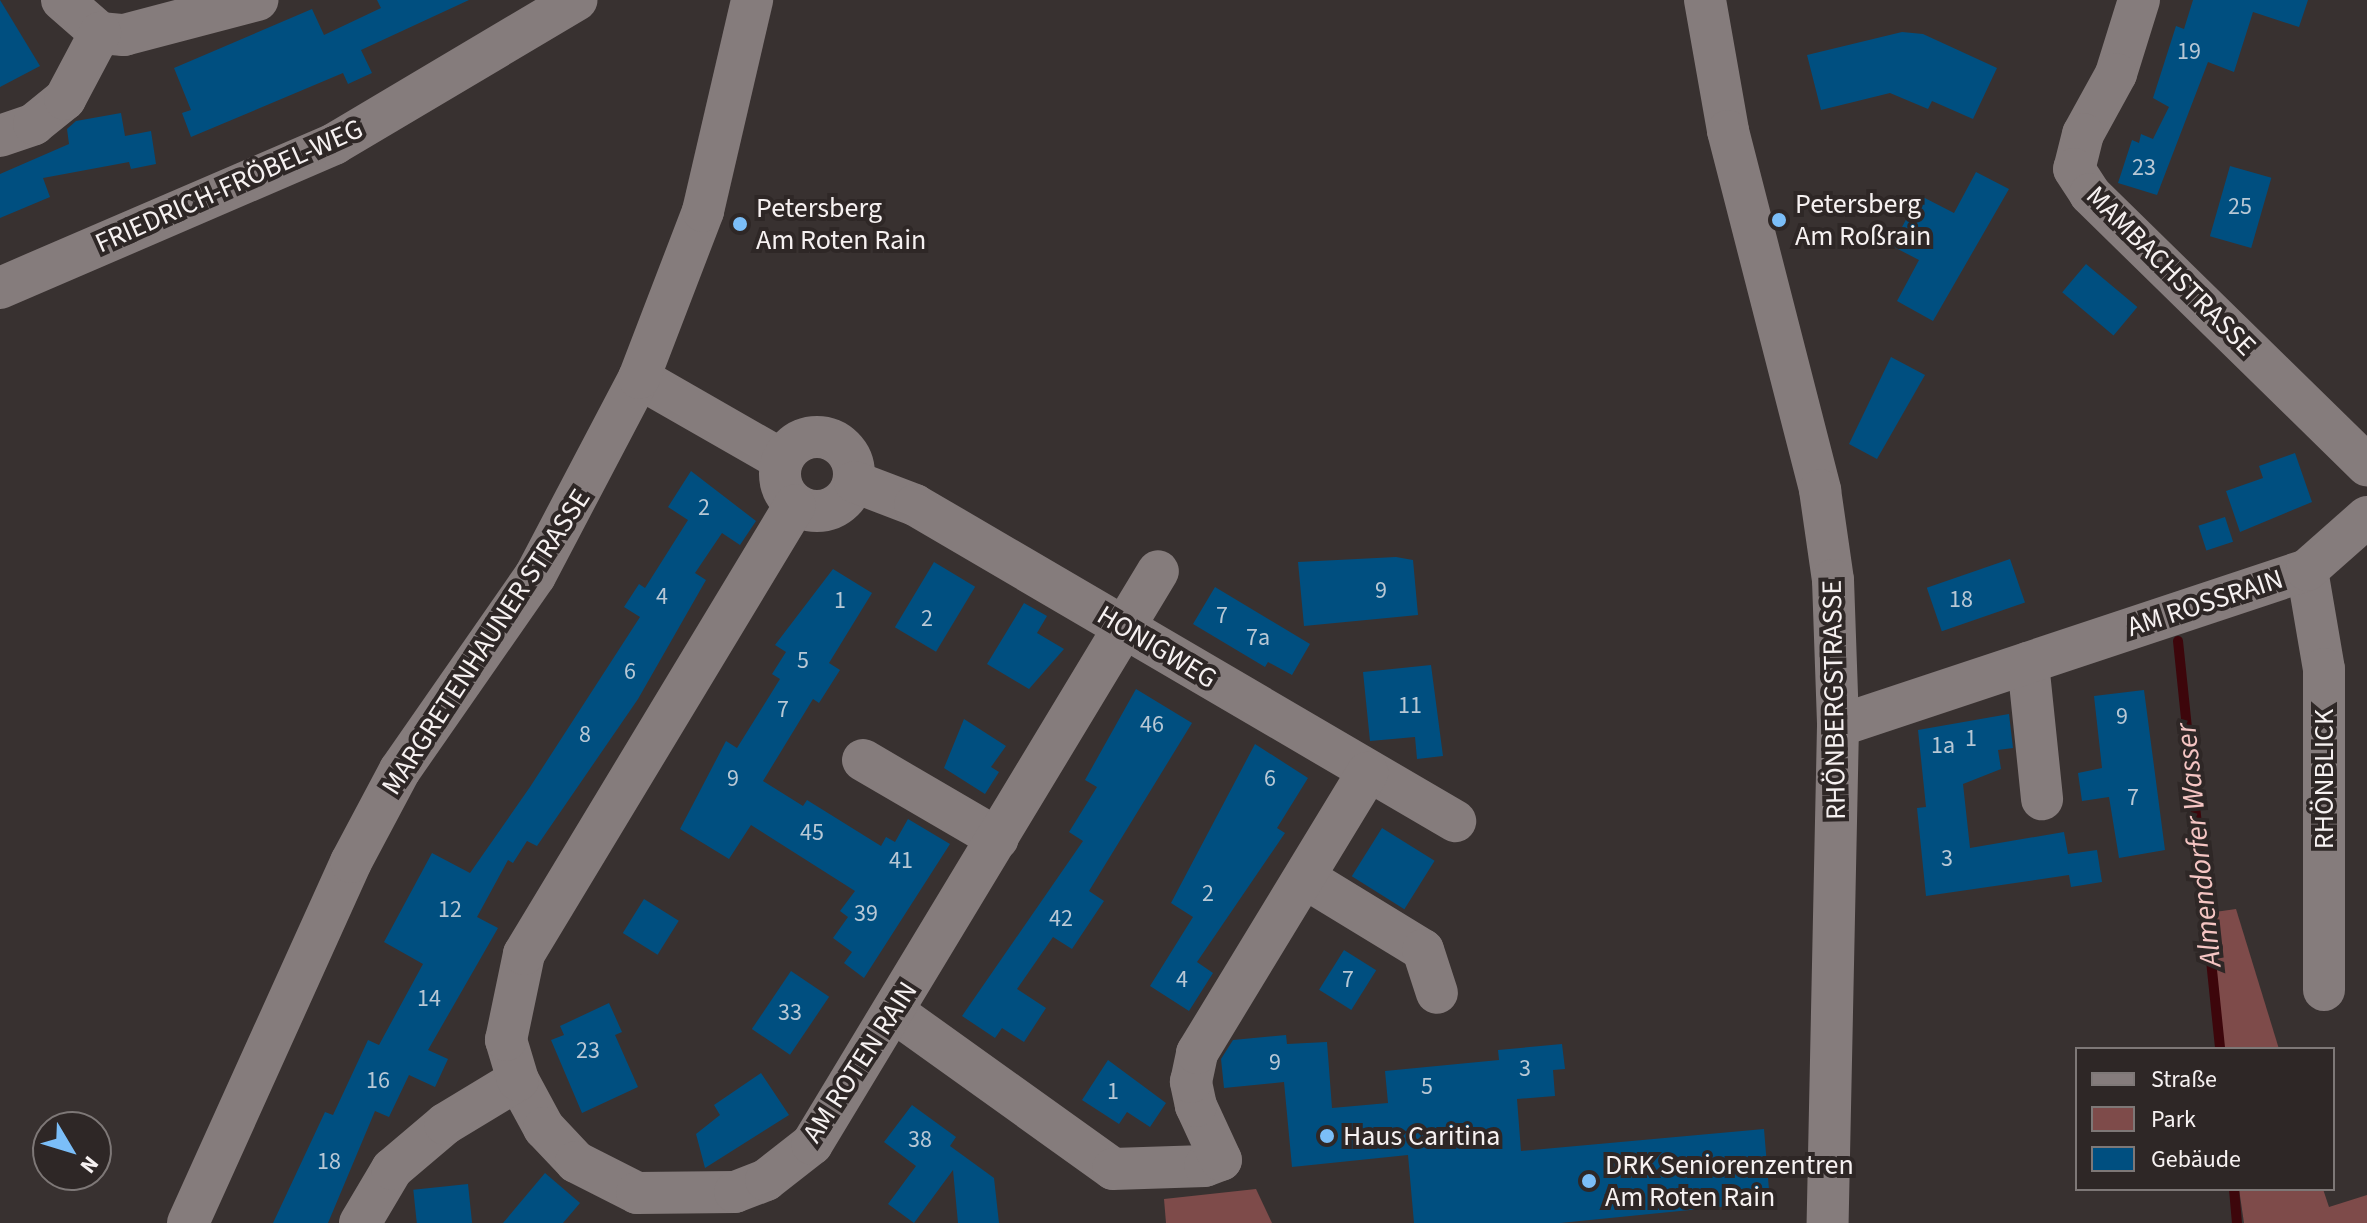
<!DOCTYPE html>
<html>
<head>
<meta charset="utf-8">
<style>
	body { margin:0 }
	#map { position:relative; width:2367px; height:1223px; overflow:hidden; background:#383130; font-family:"Source Sans 3",sans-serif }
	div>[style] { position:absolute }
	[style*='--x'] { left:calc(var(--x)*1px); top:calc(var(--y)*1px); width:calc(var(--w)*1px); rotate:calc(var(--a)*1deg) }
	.green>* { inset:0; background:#7e4b4a }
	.stream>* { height:10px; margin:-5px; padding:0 5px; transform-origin:5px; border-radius:5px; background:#3d060b }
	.building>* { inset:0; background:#004f80; transform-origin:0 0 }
	.minor>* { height:42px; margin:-21px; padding:0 21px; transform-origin:21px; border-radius:21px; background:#857c7c }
	.minor>.ring { margin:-21px; padding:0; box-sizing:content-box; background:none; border:42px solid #857c7c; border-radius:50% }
	.dots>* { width:22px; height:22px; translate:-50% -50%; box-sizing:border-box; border:4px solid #2e2726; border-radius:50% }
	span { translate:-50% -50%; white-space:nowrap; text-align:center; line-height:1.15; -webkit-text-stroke:8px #2e2726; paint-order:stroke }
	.number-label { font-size:24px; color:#b8c8d5 }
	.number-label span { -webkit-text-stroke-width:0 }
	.street-label { font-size:28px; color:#f6f1f1 }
	.poi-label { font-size:28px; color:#f6f1f1 }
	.left { translate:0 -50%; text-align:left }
	.water-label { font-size:30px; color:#f5c5c3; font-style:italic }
	.legend { position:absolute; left:2075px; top:1047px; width:260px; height:144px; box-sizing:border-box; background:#2e2726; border:2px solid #7e7877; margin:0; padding:10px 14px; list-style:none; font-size:24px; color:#f6f1f1 }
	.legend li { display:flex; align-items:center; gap:16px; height:40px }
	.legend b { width:40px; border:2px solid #7e7877 }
	.north { position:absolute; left:32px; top:1111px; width:80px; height:80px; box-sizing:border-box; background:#2e2726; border:2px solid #7e7877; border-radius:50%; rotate:128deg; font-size:22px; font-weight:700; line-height:32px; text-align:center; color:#f6f1f1 }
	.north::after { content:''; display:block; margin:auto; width:28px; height:36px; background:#7bbef8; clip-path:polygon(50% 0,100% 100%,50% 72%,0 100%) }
</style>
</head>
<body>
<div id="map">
	<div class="green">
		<div style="clip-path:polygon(2236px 909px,2279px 1049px,2221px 1049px,2208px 913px)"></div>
		<div style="clip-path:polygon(1256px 1189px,1272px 1223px,1166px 1223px,1164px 1199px)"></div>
		<div style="clip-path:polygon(2239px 1189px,2323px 1189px,2329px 1207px,2367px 1195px,2367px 1223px,2244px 1223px)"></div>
	</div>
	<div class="stream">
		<div style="--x:2178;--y:641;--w:410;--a:84.1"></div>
		<div style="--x:2234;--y:1189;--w:34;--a:85"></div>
	</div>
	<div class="building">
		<div style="clip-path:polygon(0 0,40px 66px,0 87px)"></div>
		<div style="clip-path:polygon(377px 0,469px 0,361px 50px,372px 73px,348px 84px,343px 73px,191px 137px,182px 113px,191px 110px,174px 68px,312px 9px,324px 35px,381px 8px)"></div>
		<div style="clip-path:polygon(2193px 0,2308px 0,2299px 27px,2253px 12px,2234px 72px,2208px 62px,2157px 195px,2118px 183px,2132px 140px,2139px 143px,2141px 134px,2153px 139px,2169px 107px,2153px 98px,2176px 26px,2184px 29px)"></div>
		<div style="clip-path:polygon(1902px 32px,1923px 34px,1997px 68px,1973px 119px,1932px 101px,1928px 109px,1890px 93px,1821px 110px,1807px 55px)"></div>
		<div style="clip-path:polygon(121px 113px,125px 136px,151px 131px,156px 164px,131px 169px,129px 162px,43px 178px,50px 197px,0 218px,0 174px,69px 144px,67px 129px,76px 121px)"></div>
		<div style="left:2230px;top:166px;width:43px;height:73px;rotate:16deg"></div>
		<div style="clip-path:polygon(1976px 172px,2009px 189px,1933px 321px,1897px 301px,1919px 260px,1892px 246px,1919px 195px,1954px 213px)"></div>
		<div style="left:2086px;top:264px;width:67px;height:37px;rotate:40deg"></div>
		<div style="clip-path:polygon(1891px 357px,1925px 375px,1877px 459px,1849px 444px)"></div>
		<div style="clip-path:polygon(2295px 453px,2312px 502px,2240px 532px,2226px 491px,2263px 478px,2259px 466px)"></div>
		<div style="clip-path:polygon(691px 471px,756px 521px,740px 545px,722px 533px,695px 573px,706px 580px,638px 699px,537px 846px,527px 841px,513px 863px,508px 860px,477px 917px,498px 928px,428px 1050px,448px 1059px,435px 1087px,409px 1075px,389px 1117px,375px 1111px,328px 1223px,273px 1223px,325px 1112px,333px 1115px,368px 1040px,379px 1045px,423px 964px,384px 942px,432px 853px,470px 873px,530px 787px,640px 617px,624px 607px,639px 584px,645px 588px,688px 520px,668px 507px)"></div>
		<div style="left:2225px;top:517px;width:26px;height:28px;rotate:72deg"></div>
		<div style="clip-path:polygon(1396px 557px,1413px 560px,1418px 615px,1304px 626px,1298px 562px)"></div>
		<div style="left:2010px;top:559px;width:46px;height:88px;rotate:71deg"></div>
		<div style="left:934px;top:562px;width:48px;height:76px;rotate:31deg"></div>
		<div style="clip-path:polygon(833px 569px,872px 593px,829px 663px,840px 670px,819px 703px,813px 699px,763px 781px,803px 806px,807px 800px,881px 846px,886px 837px,895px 842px,908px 819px,950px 844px,864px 978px,844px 963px,852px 952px,833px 938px,848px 917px,840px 911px,855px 891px,751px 825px,729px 859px,680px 829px,726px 741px,737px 748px,780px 679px,772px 674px,786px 652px,775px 645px)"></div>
		<div style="clip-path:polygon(1215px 587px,1310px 644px,1292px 675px,1268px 662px,1265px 667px,1193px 624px)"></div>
		<div style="clip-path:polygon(1024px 603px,1047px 616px,1037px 633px,1064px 649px,1029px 689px,987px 664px)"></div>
		<div style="clip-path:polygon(1431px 665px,1443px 756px,1417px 759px,1415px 737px,1370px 741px,1363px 672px)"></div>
		<div style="clip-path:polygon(1136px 689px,1192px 723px,1089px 891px,1104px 901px,1072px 949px,1053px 937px,1017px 989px,1046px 1008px,1024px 1042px,1002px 1028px,995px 1038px,962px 1016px,1083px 841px,1069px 832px,1097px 787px,1085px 780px)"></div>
		<div style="clip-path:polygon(2144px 690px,2165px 850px,2119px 858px,2109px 797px,2082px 801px,2078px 773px,2102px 768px,2094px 696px)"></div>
		<div style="clip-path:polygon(2009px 714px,2013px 748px,1998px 750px,2001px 769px,1963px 784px,1970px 848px,2064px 832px,2068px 854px,2097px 850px,2102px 882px,2071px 887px,2069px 875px,1926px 896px,1917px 808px,1926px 807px,1918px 730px)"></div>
		<div style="clip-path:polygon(964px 719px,1006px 746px,991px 767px,999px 772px,985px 794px,944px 768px)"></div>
		<div style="clip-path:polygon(1255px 744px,1308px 778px,1277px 828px,1285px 833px,1197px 962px,1213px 973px,1189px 1011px,1150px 986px,1193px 917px,1171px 903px)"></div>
		<div style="left:1382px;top:828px;width:62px;height:57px;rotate:32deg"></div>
		<div style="left:644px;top:899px;width:41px;height:40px;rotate:32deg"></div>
		<div style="left:1344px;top:950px;width:38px;height:47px;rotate:32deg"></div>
		<div style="left:791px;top:971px;width:46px;height:70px;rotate:34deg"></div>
		<div style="clip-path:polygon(609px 1003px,622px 1032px,615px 1035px,638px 1087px,582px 1113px,551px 1040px,564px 1035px,560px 1026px)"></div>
		<div style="clip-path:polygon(1286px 1035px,1287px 1044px,1327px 1042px,1332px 1108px,1388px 1103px,1385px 1071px,1499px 1060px,1498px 1050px,1562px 1044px,1565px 1069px,1553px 1070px,1555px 1096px,1517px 1099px,1521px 1151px,1764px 1129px,1770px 1202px,1560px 1223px,1414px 1223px,1408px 1155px,1292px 1167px,1284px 1082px,1224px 1088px,1221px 1059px,1233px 1040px)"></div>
		<div style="clip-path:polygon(1108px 1060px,1166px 1103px,1150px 1127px,1127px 1112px,1119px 1124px,1082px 1100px)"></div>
		<div style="clip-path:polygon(761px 1073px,789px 1115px,705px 1168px,696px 1134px,720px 1115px,714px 1105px)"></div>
		<div style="clip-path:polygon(912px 1105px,956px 1137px,950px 1146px,994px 1178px,999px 1223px,958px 1223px,953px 1170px,914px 1223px,888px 1204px,916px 1166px,884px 1142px)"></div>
		<div style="clip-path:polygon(545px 1173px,580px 1203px,563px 1223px,503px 1223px)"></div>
		<div style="left:468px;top:1184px;width:39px;height:55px;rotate:84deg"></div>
	</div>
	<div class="minor">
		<div style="--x:62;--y:0;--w:50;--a:41"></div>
		<div style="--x:100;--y:33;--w:24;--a:5"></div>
		<div style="--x:124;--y:35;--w:138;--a:-14.7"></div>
		<div style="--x:1705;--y:0;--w:133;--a:80"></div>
		<div style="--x:1728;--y:131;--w:371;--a:75.6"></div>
		<div style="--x:1820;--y:490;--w:91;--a:81.8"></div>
		<div style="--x:1833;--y:580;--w:146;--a:88"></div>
		<div style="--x:1838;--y:726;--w:497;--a:91.2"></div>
		<div style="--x:2139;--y:0;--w:77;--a:107.3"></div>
		<div style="--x:2116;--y:74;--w:68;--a:118.8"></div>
		<div style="--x:2083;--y:134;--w:36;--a:104"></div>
		<div style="--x:2074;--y:169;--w:30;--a:57"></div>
		<div style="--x:2090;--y:194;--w:388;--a:44.4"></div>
		<div style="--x:0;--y:136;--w:36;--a:-19"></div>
		<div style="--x:34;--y:124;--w:40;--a:-39"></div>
		<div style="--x:65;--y:99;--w:75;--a:-62.1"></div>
		<div style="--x:0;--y:288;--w:364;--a:-23.3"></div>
		<div style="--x:334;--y:144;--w:282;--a:-30.7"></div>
		<div style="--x:639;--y:378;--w:165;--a:29.8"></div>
		<div class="ring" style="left:780px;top:437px;width:32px;height:32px"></div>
		<div style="--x:855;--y:482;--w:64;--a:21"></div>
		<div style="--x:915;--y:505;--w:626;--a:30.34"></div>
		<div style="--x:2307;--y:570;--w:100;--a:80.3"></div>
		<div style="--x:2324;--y:669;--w:321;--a:90"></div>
		<div style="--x:2028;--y:663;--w:137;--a:84.1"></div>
		<div style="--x:1838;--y:726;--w:494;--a:-18.4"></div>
		<div style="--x:2307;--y:570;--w:80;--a:-41.5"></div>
		<div style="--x:863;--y:760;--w:156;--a:30.3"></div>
		<div style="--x:1305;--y:878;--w:138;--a:31.4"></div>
		<div style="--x:1423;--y:950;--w:45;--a:72"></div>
		<div style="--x:894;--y:1012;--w:269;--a:35.6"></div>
		<div style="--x:1113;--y:1169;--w:92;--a:-1.9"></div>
		<div style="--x:1205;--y:1166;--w:17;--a:-21"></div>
		<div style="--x:1221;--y:1160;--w:60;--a:-114.8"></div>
		<div style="--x:1196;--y:1106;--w:25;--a:-102"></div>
		<div style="--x:1191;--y:1082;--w:30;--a:-78"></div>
		<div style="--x:1197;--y:1053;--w:328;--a:-58.7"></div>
		<div style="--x:518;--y:1080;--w:55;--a:61.6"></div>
		<div style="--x:544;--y:1128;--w:47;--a:46.7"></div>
		<div style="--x:576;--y:1162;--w:68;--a:26.9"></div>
		<div style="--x:637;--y:1193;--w:98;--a:-0.6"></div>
		<div style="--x:735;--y:1192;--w:33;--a:-21"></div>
		<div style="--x:766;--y:1180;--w:58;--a:-38"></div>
		<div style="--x:812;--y:1144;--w:669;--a:-58.87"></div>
		<div style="--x:188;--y:1223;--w:396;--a:-65.7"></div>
		<div style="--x:351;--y:862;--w:104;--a:-62"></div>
		<div style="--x:400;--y:770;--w:236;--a:-55.2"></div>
		<div style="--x:535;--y:576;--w:224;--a:-62.3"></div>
		<div style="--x:639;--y:378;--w:179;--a:-69"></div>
		<div style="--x:703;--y:211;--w:217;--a:-76.9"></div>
		<div style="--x:360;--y:1223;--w:63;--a:-59.3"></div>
		<div style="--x:392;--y:1169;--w:70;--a:-40.3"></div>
		<div style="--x:445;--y:1124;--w:85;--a:-31.1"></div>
		<div style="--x:518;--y:1080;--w:42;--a:-106.7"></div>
		<div style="--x:506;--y:1040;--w:88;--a:-78.2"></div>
		<div style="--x:524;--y:954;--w:524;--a:-58.89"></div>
	</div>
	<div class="dots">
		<div style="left:1779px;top:220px;background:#7bbef8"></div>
		<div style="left:740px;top:224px;background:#7bbef8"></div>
		<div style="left:1327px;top:1136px;background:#7bbef8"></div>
		<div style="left:1589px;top:1181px;background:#7bbef8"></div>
	</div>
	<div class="number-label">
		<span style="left:2189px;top:52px">19</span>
		<span style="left:2144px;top:168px">23</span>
		<span style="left:2240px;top:207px">25</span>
		<span style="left:704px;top:508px">2</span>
		<span style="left:1381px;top:591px">9</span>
		<span style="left:662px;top:597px">4</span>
		<span style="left:1961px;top:600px">18</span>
		<span style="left:840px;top:601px">1</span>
		<span style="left:1222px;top:616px">7</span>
		<span style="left:927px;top:619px">2</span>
		<span style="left:1258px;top:638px">7a</span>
		<span style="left:803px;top:661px">5</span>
		<span style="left:630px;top:672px">6</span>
		<span style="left:1410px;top:706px">11</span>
		<span style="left:783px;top:710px">7</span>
		<span style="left:2122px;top:717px">9</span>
		<span style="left:1152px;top:725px">46</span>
		<span style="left:585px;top:735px">8</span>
		<span style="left:1971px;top:739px">1</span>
		<span style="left:1943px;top:746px">1a</span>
		<span style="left:733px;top:779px">9</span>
		<span style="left:1270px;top:779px">6</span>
		<span style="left:2133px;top:798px">7</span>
		<span style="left:812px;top:833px">45</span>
		<span style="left:1947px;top:859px">3</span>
		<span style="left:901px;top:861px">41</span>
		<span style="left:1208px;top:894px">2</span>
		<span style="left:450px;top:910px">12</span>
		<span style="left:866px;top:914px">39</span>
		<span style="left:1061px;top:919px">42</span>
		<span style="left:1182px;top:980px">4</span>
		<span style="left:1348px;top:980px">7</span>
		<span style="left:429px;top:999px">14</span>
		<span style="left:790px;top:1013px">33</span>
		<span style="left:588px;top:1051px">23</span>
		<span style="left:1275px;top:1063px">9</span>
		<span style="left:1525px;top:1069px">3</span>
		<span style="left:378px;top:1081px">16</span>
		<span style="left:1427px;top:1087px">5</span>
		<span style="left:1113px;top:1092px">1</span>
		<span style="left:920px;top:1140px">38</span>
		<span style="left:329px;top:1162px">18</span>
	</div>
	<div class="street-label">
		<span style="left:229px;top:186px;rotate:-24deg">FRIEDRICH-FRÖBEL-WEG</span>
		<span style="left:2171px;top:271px;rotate:45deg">MAMBACHSTRASSE</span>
		<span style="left:2205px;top:603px;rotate:-18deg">AM ROSSRAIN</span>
		<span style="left:486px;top:642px;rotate:-57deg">MARGRETENHAUNER STRASSE</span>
		<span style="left:1157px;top:647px;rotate:31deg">HONIGWEG</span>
		<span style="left:1834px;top:700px;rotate:-91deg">RHÖNBERGSTRASSE</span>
		<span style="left:2324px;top:779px;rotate:-90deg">RHÖNBLICK</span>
		<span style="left:860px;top:1062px;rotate:-57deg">AM ROTEN RAIN</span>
	</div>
	<div class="poi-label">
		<span class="left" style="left:1795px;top:220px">Petersberg<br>Am Roßrain</span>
		<span class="left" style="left:756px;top:224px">Petersberg<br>Am Roten Rain</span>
		<span class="left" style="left:1343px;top:1136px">Haus Caritina</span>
		<span class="left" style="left:1605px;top:1181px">DRK Seniorenzentren<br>Am Roten Rain</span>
	</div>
	<div class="water-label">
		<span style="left:2199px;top:845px;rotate:-96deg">Almendorfer Wasser</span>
	</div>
	<ul class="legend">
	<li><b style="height:10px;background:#857c7c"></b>Straße</li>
	<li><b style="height:22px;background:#7e4b4a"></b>Park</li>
	<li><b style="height:22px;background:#004f80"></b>Gebäude</li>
	</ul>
	<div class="north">N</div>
</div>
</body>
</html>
